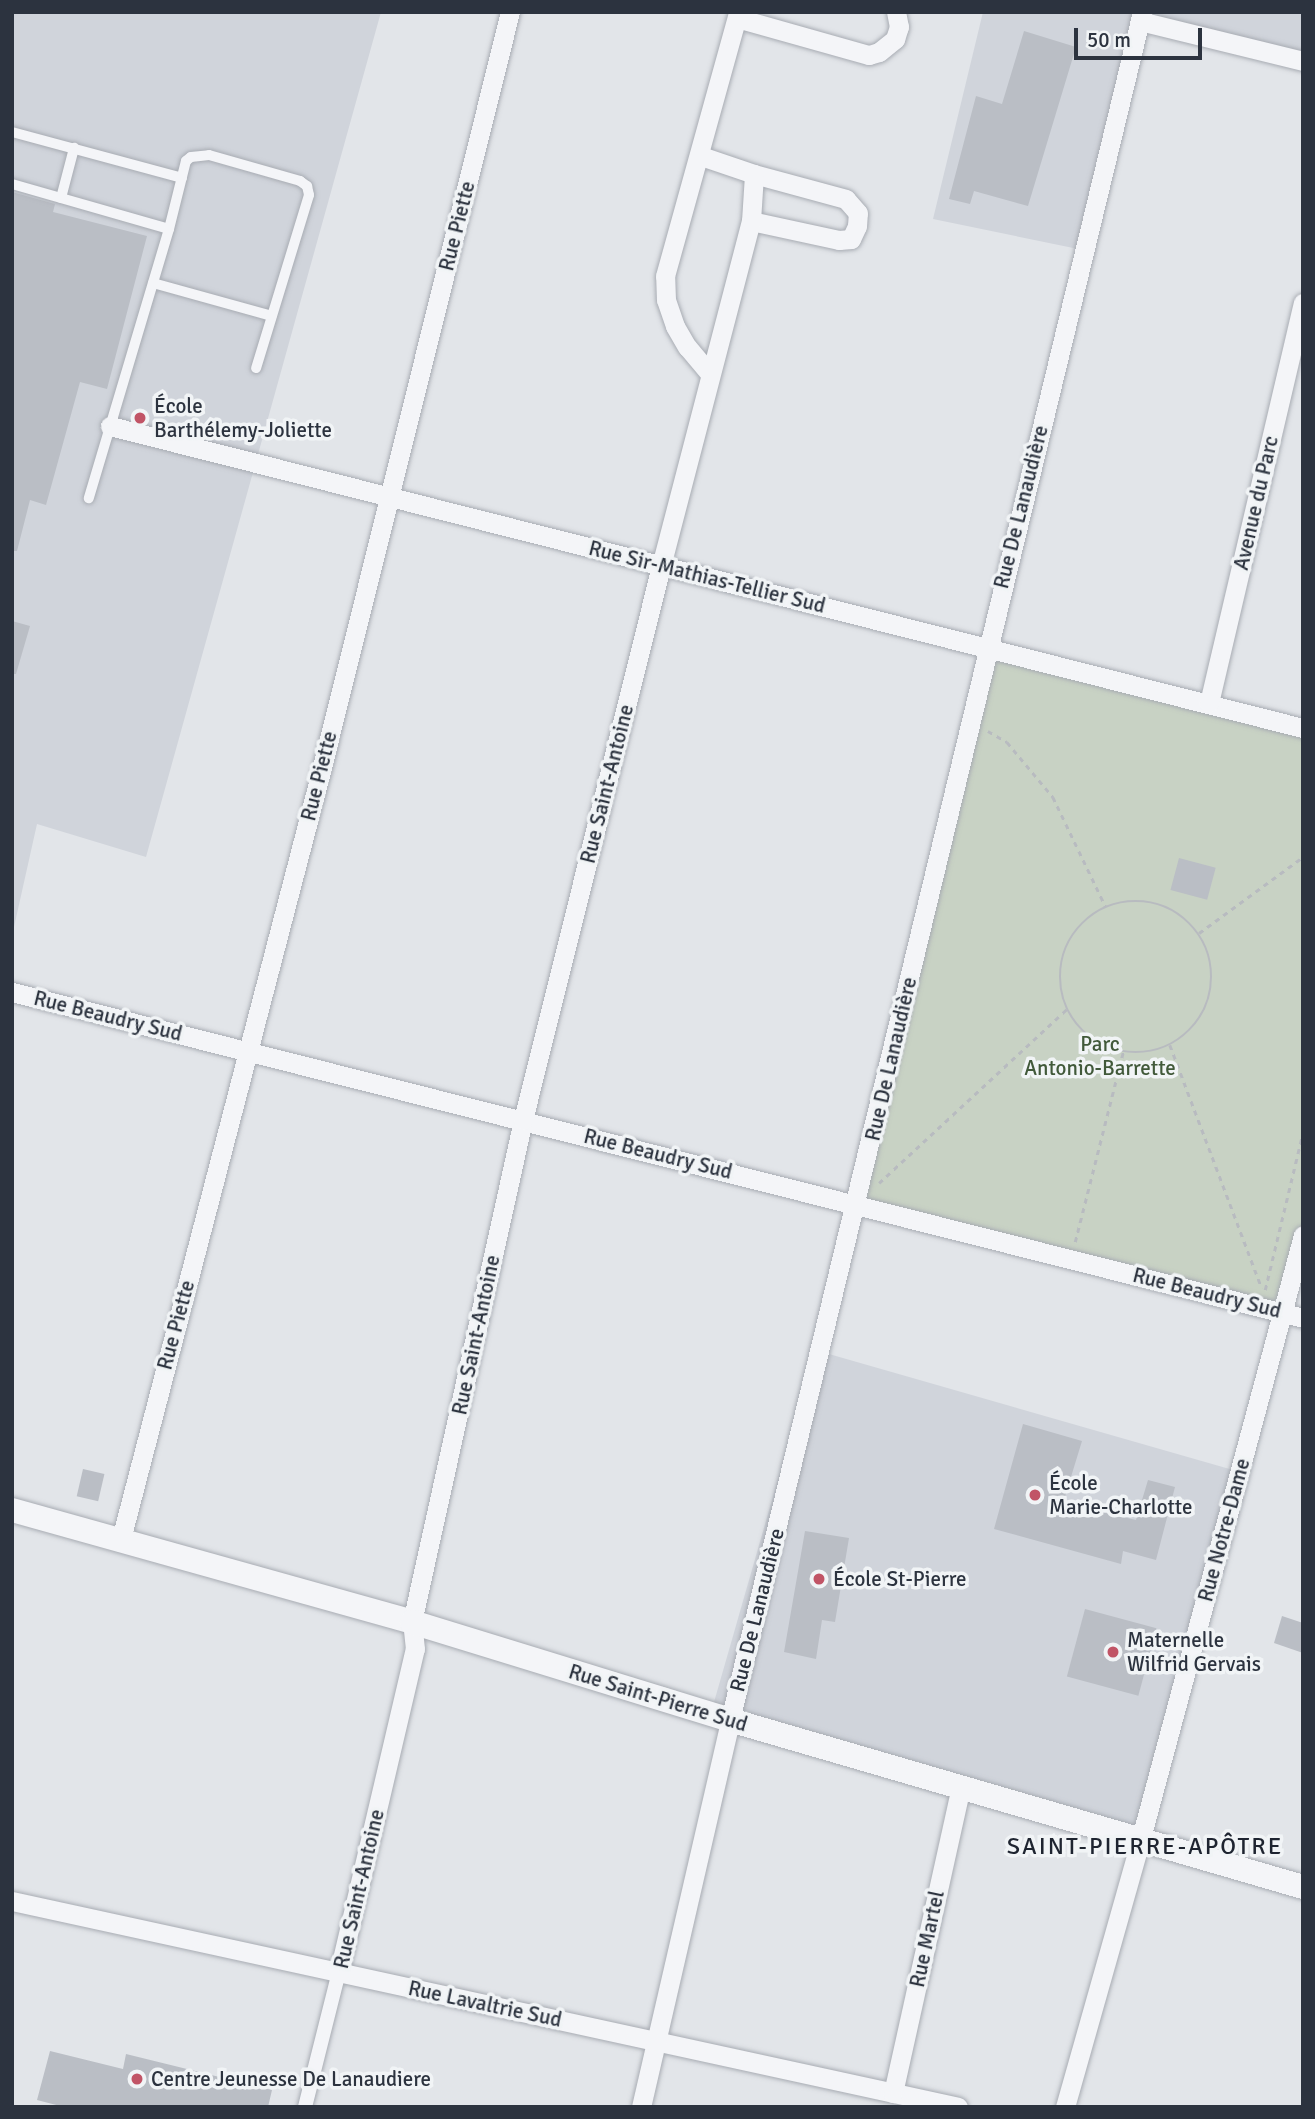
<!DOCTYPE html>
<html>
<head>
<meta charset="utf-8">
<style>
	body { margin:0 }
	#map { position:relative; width:1315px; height:2119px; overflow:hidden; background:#e2e5e9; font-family:Signika,sans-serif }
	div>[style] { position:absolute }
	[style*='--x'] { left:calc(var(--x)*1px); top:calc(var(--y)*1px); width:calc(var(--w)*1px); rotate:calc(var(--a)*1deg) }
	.built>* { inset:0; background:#d0d4db; transform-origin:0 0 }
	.green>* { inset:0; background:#c8d2c4 }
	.building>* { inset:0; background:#babec5; transform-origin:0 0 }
	.path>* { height:2.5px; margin-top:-1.25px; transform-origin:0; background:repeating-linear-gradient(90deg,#b8bbc0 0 5px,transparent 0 10px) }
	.path>.ring { margin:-1.25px; padding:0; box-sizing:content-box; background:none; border:2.5px solid #b8bbc0; border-radius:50% }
	.roads { filter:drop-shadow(0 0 2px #a8acb3) drop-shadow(0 0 2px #a8acb3) }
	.service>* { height:10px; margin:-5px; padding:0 5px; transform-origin:5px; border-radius:5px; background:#f4f5f8 }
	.pedestrian>* { height:14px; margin:-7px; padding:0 7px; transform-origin:7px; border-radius:7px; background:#f4f5f8 }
	.minor>* { height:19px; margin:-9.5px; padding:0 9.5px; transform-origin:9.5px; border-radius:9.5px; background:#f4f5f8 }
	.tertiary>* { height:24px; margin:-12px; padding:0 12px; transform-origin:12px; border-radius:12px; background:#f4f5f8 }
	.dots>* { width:19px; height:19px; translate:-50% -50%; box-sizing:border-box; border:4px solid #f1f4f6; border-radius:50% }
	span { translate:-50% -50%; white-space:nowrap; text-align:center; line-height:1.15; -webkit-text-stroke:7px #f1f4f6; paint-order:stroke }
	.street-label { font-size:21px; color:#2c333f }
	.poi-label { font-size:21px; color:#2c333f }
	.left { translate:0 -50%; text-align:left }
	.park-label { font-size:21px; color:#41593a }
	.quarter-label { font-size:24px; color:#1e2430; letter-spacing:2px }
	.frame { position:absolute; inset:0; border:14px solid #2c333f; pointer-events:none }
	.scale { position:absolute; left:1074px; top:28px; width:128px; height:32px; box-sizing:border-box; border:4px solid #2c333f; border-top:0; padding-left:9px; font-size:21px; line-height:24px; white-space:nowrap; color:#2c333f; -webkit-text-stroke:5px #f1f4f6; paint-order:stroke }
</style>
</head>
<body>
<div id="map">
	<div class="built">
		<div style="clip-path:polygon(12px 12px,381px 12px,146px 857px,37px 824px,12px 936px)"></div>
		<div style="clip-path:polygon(983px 12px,1303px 12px,1303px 54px,1146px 13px,1088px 251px,933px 219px)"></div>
		<div style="left:815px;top:1350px;width:444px;height:380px;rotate:16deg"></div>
	</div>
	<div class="green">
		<div style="clip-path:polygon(987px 647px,1303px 727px,1303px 1235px,1283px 1313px,857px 1204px)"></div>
	</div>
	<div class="building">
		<div style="clip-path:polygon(1024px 31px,1076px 47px,1028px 206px,974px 191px,970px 204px,949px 199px,976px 96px,1002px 104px)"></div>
		<div style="clip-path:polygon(12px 192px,55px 204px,53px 212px,147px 236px,107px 389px,80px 382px,46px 505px,30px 500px,17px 551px,12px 551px)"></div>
		<div style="clip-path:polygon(12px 621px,30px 626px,16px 674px,12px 674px)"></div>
		<div style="left:1179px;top:858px;width:38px;height:33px;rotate:15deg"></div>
		<div style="clip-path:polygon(1023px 1424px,1082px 1441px,1063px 1503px,1136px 1520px,1148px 1480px,1175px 1487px,1156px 1560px,1123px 1551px,1121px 1564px,994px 1529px)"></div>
		<div style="left:83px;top:1469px;width:22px;height:28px;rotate:13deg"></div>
		<div style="clip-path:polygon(805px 1531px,849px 1538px,835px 1622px,822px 1620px,816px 1659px,784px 1652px)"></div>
		<div style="left:1085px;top:1609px;width:74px;height:70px;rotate:15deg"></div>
		<div style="clip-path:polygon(1282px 1616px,1303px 1623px,1303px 1653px,1274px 1643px)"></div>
		<div style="clip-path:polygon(50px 2051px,123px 2069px,126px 2054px,272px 2090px,268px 2107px,64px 2107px,37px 2100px)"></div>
	</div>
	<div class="path">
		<div style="--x:988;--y:731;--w:22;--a:30"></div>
		<div style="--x:1007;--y:742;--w:72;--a:50.1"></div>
		<div style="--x:1053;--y:797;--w:122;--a:64.3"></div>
		<div class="ring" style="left:1060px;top:901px;width:149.5px;height:149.5px"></div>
		<div style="--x:1199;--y:933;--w:129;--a:-36.2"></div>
		<div style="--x:1170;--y:1045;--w:260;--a:69.3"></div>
		<div style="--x:879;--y:1183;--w:256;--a:-42.8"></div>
		<div style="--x:1075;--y:1242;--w:196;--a:-75.8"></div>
		<div style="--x:1265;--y:1290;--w:163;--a:-76.5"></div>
	</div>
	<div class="roads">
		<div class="service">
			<div style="--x:12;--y:132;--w:176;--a:15.1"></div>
			<div style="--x:12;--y:184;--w:163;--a:16"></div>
			<div style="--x:169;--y:229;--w:281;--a:106.6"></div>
			<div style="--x:61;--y:198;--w:52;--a:-75.4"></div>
			<div style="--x:169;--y:229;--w:70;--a:-76"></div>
			<div style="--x:186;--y:161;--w:6;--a:-39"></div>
			<div style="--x:191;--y:157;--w:18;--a:-6"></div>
			<div style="--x:209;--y:155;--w:95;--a:15.9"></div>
			<div style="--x:300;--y:181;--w:9;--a:36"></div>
			<div style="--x:307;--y:186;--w:9;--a:77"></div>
			<div style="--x:309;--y:195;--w:181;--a:107"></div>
			<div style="--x:153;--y:283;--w:123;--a:15.5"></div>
		</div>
		<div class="pedestrian">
			<div style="--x:305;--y:2107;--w:139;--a:-75.9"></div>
		</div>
		<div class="minor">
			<div style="--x:737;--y:18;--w:137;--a:15.7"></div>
			<div style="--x:869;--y:55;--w:10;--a:-17"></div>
			<div style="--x:879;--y:52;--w:21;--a:-39"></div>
			<div style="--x:895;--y:39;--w:13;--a:-72"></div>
			<div style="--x:899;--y:27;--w:15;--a:-101"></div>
			<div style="--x:1140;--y:21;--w:168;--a:13.8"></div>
			<div style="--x:751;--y:221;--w:90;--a:12.2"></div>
			<div style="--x:839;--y:240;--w:12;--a:-5"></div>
			<div style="--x:851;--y:239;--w:14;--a:-65"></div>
			<div style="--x:857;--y:226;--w:13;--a:-86"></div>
			<div style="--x:858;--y:213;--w:18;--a:-131"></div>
			<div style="--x:846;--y:199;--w:95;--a:-164.8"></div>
			<div style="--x:710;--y:374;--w:35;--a:-130"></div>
			<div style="--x:687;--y:347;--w:24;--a:-120"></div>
			<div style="--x:675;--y:326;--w:28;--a:-109"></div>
			<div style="--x:666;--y:300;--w:24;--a:-92"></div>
			<div style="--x:665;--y:276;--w:274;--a:-74.5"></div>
			<div style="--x:110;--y:426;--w:1231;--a:14.21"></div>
			<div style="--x:1209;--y:703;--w:411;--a:-76.8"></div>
			<div style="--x:12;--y:992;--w:1332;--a:14.17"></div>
			<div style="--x:121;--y:1539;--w:794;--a:-75.4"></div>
			<div style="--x:321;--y:771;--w:782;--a:-76.02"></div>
			<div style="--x:12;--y:1901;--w:968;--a:12.28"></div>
			<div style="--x:339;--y:1972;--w:332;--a:-76.8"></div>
			<div style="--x:415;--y:1649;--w:27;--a:-96"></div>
			<div style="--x:412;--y:1622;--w:514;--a:-77.53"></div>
			<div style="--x:523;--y:1120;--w:571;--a:-76.01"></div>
			<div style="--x:661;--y:566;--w:357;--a:-75.4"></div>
			<div style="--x:751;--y:221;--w:47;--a:-86.3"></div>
			<div style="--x:754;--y:174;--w:56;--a:-161.2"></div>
			<div style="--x:893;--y:2093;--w:314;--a:-77.5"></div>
			<div style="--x:641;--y:2107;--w:397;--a:-77"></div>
			<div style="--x:730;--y:1720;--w:1757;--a:-76.44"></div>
			<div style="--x:1065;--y:2107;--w:280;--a:-74.2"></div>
			<div style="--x:1141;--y:1838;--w:624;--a:-74.96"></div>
		</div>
		<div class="tertiary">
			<div style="--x:12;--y:1510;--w:415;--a:15.6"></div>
			<div style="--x:412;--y:1622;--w:333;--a:17.1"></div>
			<div style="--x:730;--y:1720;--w:597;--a:16.25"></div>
		</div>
	</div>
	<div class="dots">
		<div style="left:140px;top:418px;background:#c15466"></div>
		<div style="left:1035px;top:1495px;background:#c15466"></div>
		<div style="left:819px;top:1579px;background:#c15466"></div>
		<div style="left:1113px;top:1652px;background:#c15466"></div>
		<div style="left:137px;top:2079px;background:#c15466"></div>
	</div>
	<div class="street-label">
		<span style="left:457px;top:226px;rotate:-76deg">Rue Piette</span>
		<span style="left:1256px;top:503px;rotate:-77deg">Avenue du Parc</span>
		<span style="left:1021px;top:507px;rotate:-76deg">Rue De Lanaudière</span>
		<span style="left:707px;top:577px;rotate:14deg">Rue Sir-Mathias-Tellier Sud</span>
		<span style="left:319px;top:776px;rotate:-76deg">Rue Piette</span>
		<span style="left:607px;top:784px;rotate:-76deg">Rue Saint-Antoine</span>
		<span style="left:108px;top:1016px;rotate:14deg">Rue Beaudry Sud</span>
		<span style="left:891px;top:1059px;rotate:-77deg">Rue De Lanaudière</span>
		<span style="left:658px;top:1154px;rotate:14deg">Rue Beaudry Sud</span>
		<span style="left:1207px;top:1293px;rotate:14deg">Rue Beaudry Sud</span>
		<span style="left:176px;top:1325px;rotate:-75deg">Rue Piette</span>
		<span style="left:476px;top:1335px;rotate:-78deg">Rue Saint-Antoine</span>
		<span style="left:1224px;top:1530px;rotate:-75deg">Rue Notre-Dame</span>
		<span style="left:757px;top:1610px;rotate:-76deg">Rue De Lanaudière</span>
		<span style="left:658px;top:1698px;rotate:17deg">Rue Saint-Pierre Sud</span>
		<span style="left:359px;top:1889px;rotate:-77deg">Rue Saint-Antoine</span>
		<span style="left:927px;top:1939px;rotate:-78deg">Rue Martel</span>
		<span style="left:485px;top:2004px;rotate:12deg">Rue Lavaltrie Sud</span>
	</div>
	<div class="poi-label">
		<span class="left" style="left:154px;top:418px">École<br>Barthélemy-Joliette</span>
		<span class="left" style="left:1049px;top:1495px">École<br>Marie-Charlotte</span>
		<span class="left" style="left:833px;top:1579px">École St-Pierre</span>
		<span class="left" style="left:1127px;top:1652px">Maternelle<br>Wilfrid Gervais</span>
		<span class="left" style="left:151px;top:2079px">Centre Jeunesse De Lanaudiere</span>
	</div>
	<div class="park-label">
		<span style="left:1100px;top:1056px">Parc<br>Antonio-Barrette</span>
	</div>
	<div class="quarter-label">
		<span style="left:1145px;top:1847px">SAINT-PIERRE-APÔTRE</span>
	</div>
	<div class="frame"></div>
	<div class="scale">50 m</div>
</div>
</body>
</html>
